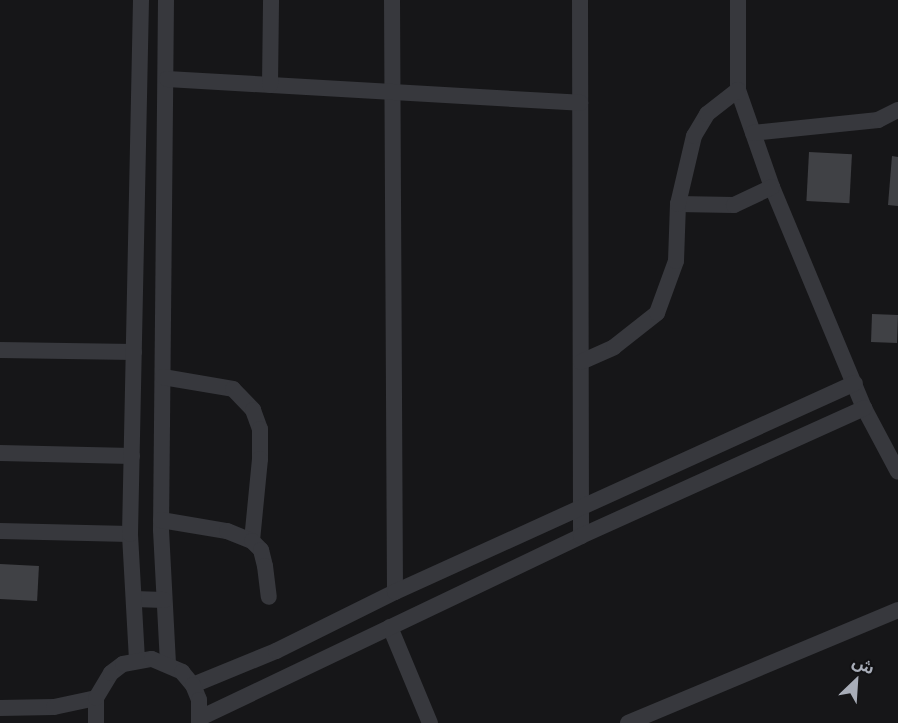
<!DOCTYPE html>
<html>
<head>
<meta charset="utf-8">
<style>
	body { margin:0 }
	#map { position:relative; width:898px; height:723px; overflow:hidden; background:#161618; font-family:Lato,"Noto Sans Arabic",sans-serif }
	div>[style] { position:absolute }
	[style*='--x'] { left:calc(var(--x)*1px); top:calc(var(--y)*1px); width:calc(var(--w)*1px); rotate:calc(var(--a)*1deg) }
	.building>* { inset:0; background:#404145; transform-origin:0 0 }
	.street>* { height:16px; margin:-8px; padding:0 8px; transform-origin:8px; border-radius:8px; background:#37383d }
	span { translate:-50% -50%; white-space:nowrap; text-align:center; line-height:1.15; -webkit-text-stroke:4.5px #111113; paint-order:stroke }
	.north { position:absolute; left:826px; top:651px; width:60px; height:60px; -webkit-text-stroke:4px #111113; paint-order:stroke; rotate:25deg; font-size:16px; font-weight:700; line-height:24px; text-align:center; color:#a8adb8 }
	.north::after { content:''; display:block; margin:auto; width:21px; height:27px; background:#a8adb8; clip-path:polygon(50% 0,100% 100%,50% 72%,0 100%) }
</style>
</head>
<body>
<div id="map">
	<div class="building">
		<div style="left:809px;top:152px;width:43px;height:49px;rotate:3deg"></div>
		<div style="clip-path:polygon(892px 156px,898px 157px,898px 206px,888px 205px)"></div>
		<div style="left:872px;top:314px;width:26px;height:28px;rotate:2deg"></div>
		<div style="left:0;top:564px;width:39px;height:35px;rotate:3deg"></div>
	</div>
	<div class="street">
		<div style="--x:166;--y:0;--w:530;--a:90.54"></div>
		<div style="--x:161;--y:530;--w:133;--a:87"></div>
		<div style="--x:392;--y:0;--w:592;--a:89.71"></div>
		<div style="--x:580;--y:0;--w:536;--a:89.89"></div>
		<div style="--x:738;--y:0;--w:90;--a:90"></div>
		<div style="--x:738;--y:90;--w:103;--a:70.7"></div>
		<div style="--x:772;--y:187;--w:239;--a:67.4"></div>
		<div style="--x:864;--y:408;--w:72;--a:62"></div>
		<div style="--x:167;--y:79;--w:414;--a:3.3"></div>
		<div style="--x:270;--y:85;--w:85;--a:-89.3"></div>
		<div style="--x:753;--y:133;--w:126;--a:-5.9"></div>
		<div style="--x:878;--y:120;--w:22;--a:-27"></div>
		<div style="--x:678;--y:204;--w:56;--a:1"></div>
		<div style="--x:734;--y:205;--w:42;--a:-25.3"></div>
		<div style="--x:0;--y:350;--w:134;--a:0.9"></div>
		<div style="--x:581;--y:362;--w:36;--a:-24"></div>
		<div style="--x:614;--y:347;--w:55;--a:-38.3"></div>
		<div style="--x:657;--y:313;--w:55;--a:-69.9"></div>
		<div style="--x:676;--y:261;--w:57;--a:-88"></div>
		<div style="--x:678;--y:204;--w:70;--a:-76.8"></div>
		<div style="--x:694;--y:136;--w:26;--a:-59"></div>
		<div style="--x:707;--y:114;--w:39;--a:-38"></div>
		<div style="--x:163;--y:377;--w:71;--a:9.7"></div>
		<div style="--x:233;--y:389;--w:29;--a:46"></div>
		<div style="--x:253;--y:410;--w:20;--a:70"></div>
		<div style="--x:260;--y:429;--w:30;--a:90"></div>
		<div style="--x:260;--y:459;--w:82;--a:95.6"></div>
		<div style="--x:0;--y:453;--w:132;--a:1.3"></div>
		<div style="--x:161;--y:520;--w:67;--a:9.5"></div>
		<div style="--x:227;--y:531;--w:27;--a:22"></div>
		<div style="--x:252;--y:541;--w:13;--a:45"></div>
		<div style="--x:261;--y:550;--w:16;--a:76"></div>
		<div style="--x:265;--y:566;--w:31;--a:83"></div>
		<div style="--x:0;--y:531;--w:130;--a:1.3"></div>
		<div style="--x:134;--y:599;--w:30;--a:2"></div>
		<div style="--x:390;--y:627;--w:104;--a:67.4"></div>
		<div style="--x:137;--y:660;--w:126;--a:-93.2"></div>
		<div style="--x:130;--y:534;--w:534;--a:-88.82"></div>
		<div style="--x:193;--y:685;--w:90;--a:-22.3"></div>
		<div style="--x:276;--y:651;--w:133;--a:-26.4"></div>
		<div style="--x:395;--y:592;--w:505;--a:-24.43"></div>
		<div style="--x:0;--y:708;--w:54;--a:-1.1"></div>
		<div style="--x:54;--y:707;--w:43;--a:-12.1"></div>
		<div style="--x:200;--y:718;--w:422;--a:-25.5"></div>
		<div style="--x:581;--y:536;--w:311;--a:-24.3"></div>
		<div style="--x:96;--y:723;--w:25;--a:-90"></div>
		<div style="--x:96;--y:698;--w:29;--a:-59"></div>
		<div style="--x:111;--y:673;--w:15;--a:-37"></div>
		<div style="--x:123;--y:664;--w:29;--a:-10"></div>
		<div style="--x:152;--y:659;--w:33;--a:23"></div>
		<div style="--x:182;--y:672;--w:17;--a:50"></div>
		<div style="--x:193;--y:685;--w:16;--a:68"></div>
		<div style="--x:199;--y:700;--w:23;--a:90"></div>
		<div style="--x:628;--y:723;--w:293;--a:-22.7"></div>
	</div>
	<div class="north">ش</div>
</div>
</body>
</html>
